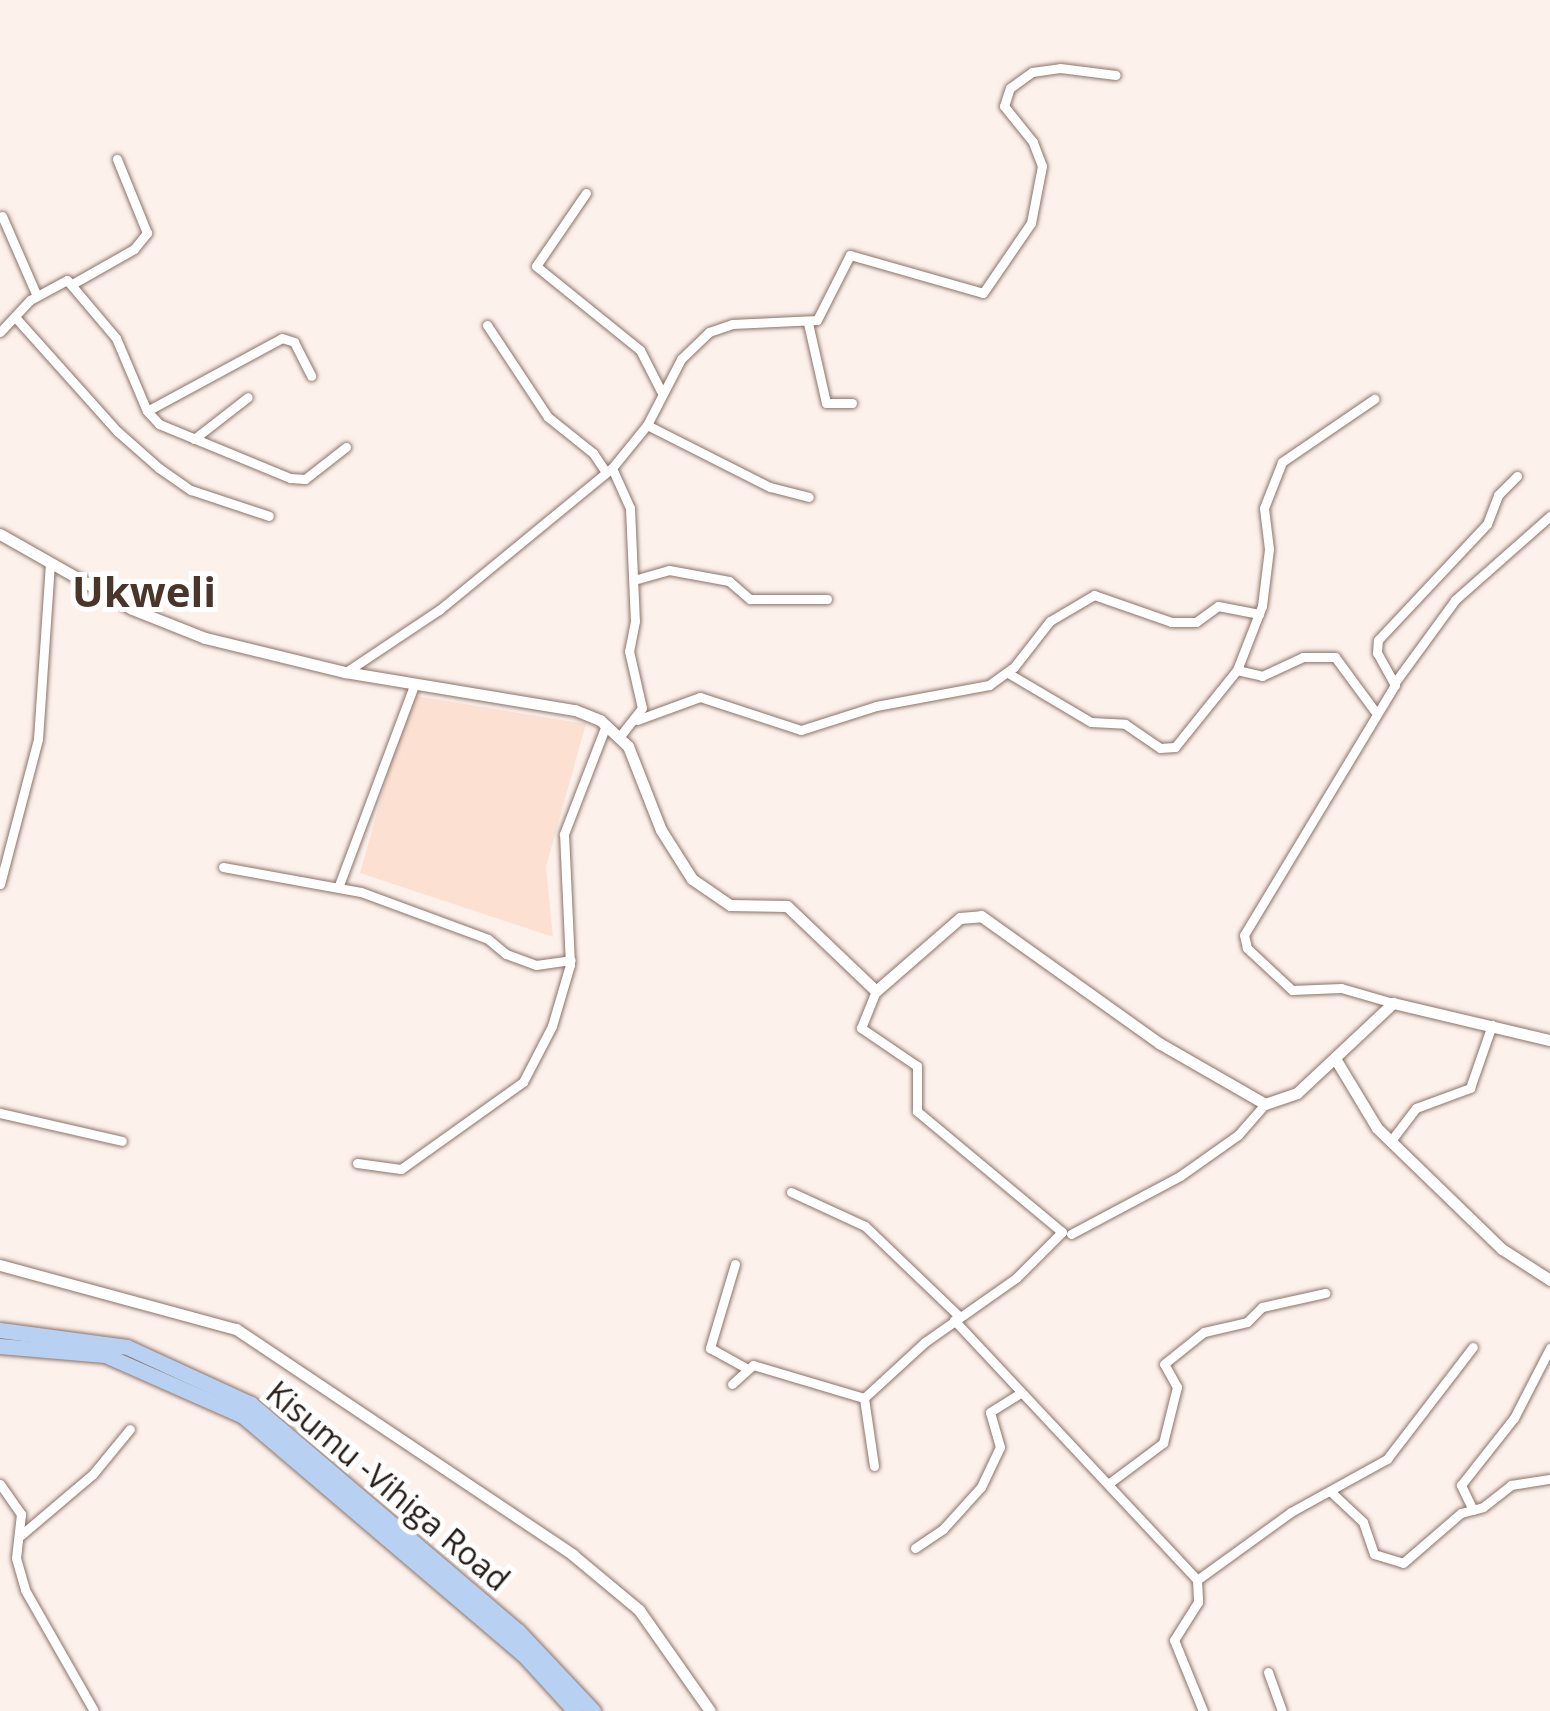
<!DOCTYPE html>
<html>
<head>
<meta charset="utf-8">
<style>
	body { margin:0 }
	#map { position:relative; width:1550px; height:1711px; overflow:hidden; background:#fdf1ec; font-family:"Open Sans",sans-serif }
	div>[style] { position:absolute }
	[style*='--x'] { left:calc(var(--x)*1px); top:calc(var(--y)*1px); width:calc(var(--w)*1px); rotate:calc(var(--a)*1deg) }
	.built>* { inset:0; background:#fce1d3 }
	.roads { filter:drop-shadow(0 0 2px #8b7368) drop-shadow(0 0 2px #8b7368) }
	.minor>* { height:9px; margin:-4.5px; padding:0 4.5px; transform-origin:4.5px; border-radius:4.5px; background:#fff }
	.tertiary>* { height:11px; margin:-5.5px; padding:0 5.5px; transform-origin:5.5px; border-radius:5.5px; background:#fff }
	.trunk>* { height:15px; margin:-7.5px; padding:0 7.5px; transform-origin:7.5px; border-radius:7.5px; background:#b8d0f2 }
	span { translate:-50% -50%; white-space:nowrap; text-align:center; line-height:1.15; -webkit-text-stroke:10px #fff; paint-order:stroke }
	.street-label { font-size:32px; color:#261c17 }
	.district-label { font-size:42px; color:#4a352b; font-weight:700 }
</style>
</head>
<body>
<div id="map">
	<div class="built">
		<div style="clip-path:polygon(410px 695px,586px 724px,546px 867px,553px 937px,360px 873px)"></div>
	</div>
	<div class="roads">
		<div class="minor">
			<div style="--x:586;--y:193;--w:88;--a:124.4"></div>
			<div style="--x:536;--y:266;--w:134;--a:38.9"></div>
			<div style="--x:640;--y:350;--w:46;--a:62.9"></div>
			<div style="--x:2;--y:216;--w:87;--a:66.4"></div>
			<div style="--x:74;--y:283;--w:69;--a:-29.5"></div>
			<div style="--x:134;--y:249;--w:21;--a:-51"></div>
			<div style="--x:147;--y:233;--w:80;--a:-112.1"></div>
			<div style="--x:15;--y:317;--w:153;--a:48.2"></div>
			<div style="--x:117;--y:431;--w:56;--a:41.4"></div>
			<div style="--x:159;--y:468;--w:39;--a:35"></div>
			<div style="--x:191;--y:490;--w:82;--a:18.4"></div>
			<div style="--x:808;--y:323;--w:82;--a:77.3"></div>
			<div style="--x:826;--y:403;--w:26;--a:0"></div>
			<div style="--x:487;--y:325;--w:110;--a:56.5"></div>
			<div style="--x:548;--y:417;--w:58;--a:38.7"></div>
			<div style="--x:593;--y:453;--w:23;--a:56"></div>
			<div style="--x:0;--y:332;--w:44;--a:-46.8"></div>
			<div style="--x:30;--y:300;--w:42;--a:-28.4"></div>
			<div style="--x:67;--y:280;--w:76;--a:49.8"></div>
			<div style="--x:116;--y:338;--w:79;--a:67"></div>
			<div style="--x:147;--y:411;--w:153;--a:-28.4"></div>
			<div style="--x:282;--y:338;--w:13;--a:18"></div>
			<div style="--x:294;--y:342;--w:38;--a:63"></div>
			<div style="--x:147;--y:411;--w:18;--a:47"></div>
			<div style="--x:159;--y:424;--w:142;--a:22.4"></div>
			<div style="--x:290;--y:478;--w:15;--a:4"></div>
			<div style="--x:305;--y:479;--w:52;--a:-38"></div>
			<div style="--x:647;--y:425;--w:138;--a:26.8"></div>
			<div style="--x:770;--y:487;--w:40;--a:14.4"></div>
			<div style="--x:194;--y:439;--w:68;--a:-37.9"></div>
			<div style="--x:612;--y:468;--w:44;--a:65.8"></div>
			<div style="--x:630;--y:508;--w:113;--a:87.5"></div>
			<div style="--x:635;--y:621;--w:31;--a:101"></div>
			<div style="--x:629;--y:651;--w:58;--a:77.2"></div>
			<div style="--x:642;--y:708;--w:36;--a:128"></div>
			<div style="--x:634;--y:580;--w:36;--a:-16"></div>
			<div style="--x:669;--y:570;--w:61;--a:10.4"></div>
			<div style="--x:729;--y:581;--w:28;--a:41"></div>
			<div style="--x:750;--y:599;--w:77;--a:0"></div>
			<div style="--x:1237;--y:670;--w:26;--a:13"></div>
			<div style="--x:1262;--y:676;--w:45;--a:-24.9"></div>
			<div style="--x:1303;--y:657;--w:32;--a:0"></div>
			<div style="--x:1335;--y:657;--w:66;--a:53.7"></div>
			<div style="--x:346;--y:672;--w:112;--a:-33.7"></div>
			<div style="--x:439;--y:610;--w:224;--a:-39.4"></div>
			<div style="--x:612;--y:468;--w:55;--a:-50.9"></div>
			<div style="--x:647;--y:425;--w:74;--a:-62.7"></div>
			<div style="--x:681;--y:359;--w:39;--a:-44"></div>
			<div style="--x:709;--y:332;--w:24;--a:-19"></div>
			<div style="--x:732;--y:324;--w:85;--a:-2.7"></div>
			<div style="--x:817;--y:320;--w:73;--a:-63.1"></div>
			<div style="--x:850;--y:255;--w:138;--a:15.9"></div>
			<div style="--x:983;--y:293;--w:85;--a:-55.6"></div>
			<div style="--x:1031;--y:223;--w:58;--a:-79.1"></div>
			<div style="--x:1042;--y:166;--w:26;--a:-111"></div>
			<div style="--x:1033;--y:142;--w:46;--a:-128.9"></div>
			<div style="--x:1004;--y:106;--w:19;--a:-72"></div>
			<div style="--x:1010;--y:88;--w:27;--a:-36"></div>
			<div style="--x:1032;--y:72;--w:28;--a:-8"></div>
			<div style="--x:1060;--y:68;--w:56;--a:7.1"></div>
			<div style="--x:1008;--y:673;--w:96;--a:30.6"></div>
			<div style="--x:1091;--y:722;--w:34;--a:3"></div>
			<div style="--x:1125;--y:724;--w:42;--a:34.4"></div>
			<div style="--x:1160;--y:748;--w:15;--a:-4"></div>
			<div style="--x:1175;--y:747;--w:99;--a:-51.2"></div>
			<div style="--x:1237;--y:670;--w:69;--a:-68.7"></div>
			<div style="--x:1262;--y:606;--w:57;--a:-83"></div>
			<div style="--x:1269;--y:549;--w:41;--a:-97"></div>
			<div style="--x:1264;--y:508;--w:49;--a:-68.6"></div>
			<div style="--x:1282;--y:462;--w:112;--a:-34.4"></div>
			<div style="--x:1396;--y:681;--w:100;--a:-53.9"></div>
			<div style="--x:1455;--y:600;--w:127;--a:-41.5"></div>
			<div style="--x:637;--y:720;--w:67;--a:-20.1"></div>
			<div style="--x:700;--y:697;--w:106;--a:18.1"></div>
			<div style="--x:801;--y:730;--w:79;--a:-17.7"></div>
			<div style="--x:876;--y:706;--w:115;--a:-10.5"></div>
			<div style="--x:989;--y:685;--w:31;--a:-36"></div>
			<div style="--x:1014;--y:667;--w:58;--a:-52"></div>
			<div style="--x:1050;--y:621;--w:51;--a:-30.6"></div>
			<div style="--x:1094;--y:595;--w:82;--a:19.3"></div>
			<div style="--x:1171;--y:622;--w:25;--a:0"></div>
			<div style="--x:1196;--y:622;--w:27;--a:-36"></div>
			<div style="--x:1218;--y:606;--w:42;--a:11"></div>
			<div style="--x:223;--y:867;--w:140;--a:10.3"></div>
			<div style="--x:361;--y:892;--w:135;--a:20.3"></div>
			<div style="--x:488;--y:939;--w:23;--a:40"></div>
			<div style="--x:506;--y:954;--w:32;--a:20"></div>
			<div style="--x:536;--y:965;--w:35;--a:-8"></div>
			<div style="--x:0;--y:884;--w:150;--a:-75.3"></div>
			<div style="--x:38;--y:739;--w:176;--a:-86.1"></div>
			<div style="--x:339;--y:885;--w:214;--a:-69.4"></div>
			<div style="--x:1393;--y:1003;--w:54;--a:-163.9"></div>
			<div style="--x:1341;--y:988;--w:49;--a:177.7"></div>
			<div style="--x:1292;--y:990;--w:62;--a:-137"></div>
			<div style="--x:1247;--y:948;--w:13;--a:-103"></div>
			<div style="--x:1244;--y:935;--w:292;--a:-58.9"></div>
			<div style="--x:1395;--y:685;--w:37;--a:-119"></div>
			<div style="--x:1377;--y:653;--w:13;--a:-86"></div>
			<div style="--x:1378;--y:640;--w:159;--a:-46.8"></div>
			<div style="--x:1487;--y:524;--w:31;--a:-69"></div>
			<div style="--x:1498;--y:495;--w:27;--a:-45"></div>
			<div style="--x:0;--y:1113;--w:125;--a:12.9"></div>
			<div style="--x:1390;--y:1142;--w:43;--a:-52.6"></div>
			<div style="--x:1416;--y:1108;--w:58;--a:-20.3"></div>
			<div style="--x:1470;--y:1088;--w:67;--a:-70.8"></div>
			<div style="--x:357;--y:1163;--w:44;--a:7.8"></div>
			<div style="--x:401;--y:1169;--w:150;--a:-35.5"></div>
			<div style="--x:523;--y:1082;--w:63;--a:-62.6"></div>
			<div style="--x:552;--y:1026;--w:64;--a:-73.6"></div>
			<div style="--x:570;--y:965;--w:131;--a:-92.6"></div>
			<div style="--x:564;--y:834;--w:117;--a:-68.9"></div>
			<div style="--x:791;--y:1192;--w:81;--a:24.7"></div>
			<div style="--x:865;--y:1226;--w:130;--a:43.8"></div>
			<div style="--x:1071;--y:1234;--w:123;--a:-28"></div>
			<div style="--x:1180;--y:1176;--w:71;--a:-35.3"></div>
			<div style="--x:1238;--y:1135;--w:41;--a:-48.9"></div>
			<div style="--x:735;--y:1264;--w:88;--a:106.6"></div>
			<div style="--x:710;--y:1348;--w:41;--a:29.1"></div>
			<div style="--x:954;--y:1320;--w:356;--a:46.9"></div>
			<div style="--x:1197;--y:1580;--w:22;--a:87"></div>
			<div style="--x:1198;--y:1602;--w:45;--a:122.3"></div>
			<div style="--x:1174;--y:1640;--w:77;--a:67.8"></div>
			<div style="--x:732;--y:1384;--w:28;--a:-42"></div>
			<div style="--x:753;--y:1365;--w:116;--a:16.6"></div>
			<div style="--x:874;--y:1466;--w:69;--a:-98.4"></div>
			<div style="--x:864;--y:1398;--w:83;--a:-42.6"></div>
			<div style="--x:925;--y:1342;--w:111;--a:-35.1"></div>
			<div style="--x:1016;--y:1278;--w:65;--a:-45"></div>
			<div style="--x:1062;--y:1232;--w:189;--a:-140.2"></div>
			<div style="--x:917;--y:1111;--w:45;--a:-90"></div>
			<div style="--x:917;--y:1066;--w:68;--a:-145.8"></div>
			<div style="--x:861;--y:1028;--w:40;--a:-68"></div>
			<div style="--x:0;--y:1484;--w:37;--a:55"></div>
			<div style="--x:21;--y:1514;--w:44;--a:96.5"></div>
			<div style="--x:16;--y:1558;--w:33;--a:74"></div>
			<div style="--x:25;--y:1590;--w:139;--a:60.3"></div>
			<div style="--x:1108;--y:1484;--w:69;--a:-36.7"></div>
			<div style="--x:1163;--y:1443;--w:58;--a:-76"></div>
			<div style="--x:1177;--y:1387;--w:26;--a:-119"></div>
			<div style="--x:1164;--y:1364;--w:51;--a:-38.7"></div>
			<div style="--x:1204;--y:1332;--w:44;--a:-13.1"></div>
			<div style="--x:1247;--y:1322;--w:21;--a:-45"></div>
			<div style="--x:1262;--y:1307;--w:65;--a:-12.5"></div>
			<div style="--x:1330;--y:1491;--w:45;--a:43.2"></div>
			<div style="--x:1363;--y:1522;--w:34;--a:71"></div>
			<div style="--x:1374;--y:1554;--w:30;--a:17"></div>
			<div style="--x:1403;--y:1563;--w:77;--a:-40.8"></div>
			<div style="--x:1461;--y:1513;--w:23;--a:-15"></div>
			<div style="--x:1483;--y:1507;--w:36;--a:-38"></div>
			<div style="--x:1511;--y:1485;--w:39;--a:-9"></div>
			<div style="--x:1473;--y:1510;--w:28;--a:-116"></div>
			<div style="--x:1461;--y:1485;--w:85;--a:-51.7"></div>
			<div style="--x:1514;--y:1418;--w:79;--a:-62.8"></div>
			<div style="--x:21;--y:1535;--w:94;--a:-40.3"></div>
			<div style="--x:93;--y:1474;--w:58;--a:-50.6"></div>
			<div style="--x:915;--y:1548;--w:34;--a:-34"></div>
			<div style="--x:943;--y:1529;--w:57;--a:-47.9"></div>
			<div style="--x:981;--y:1487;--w:44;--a:-64.6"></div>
			<div style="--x:1000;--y:1447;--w:36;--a:-106"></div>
			<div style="--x:990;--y:1412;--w:34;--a:-32"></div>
			<div style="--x:1197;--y:1580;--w:116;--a:-35.9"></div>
			<div style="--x:1291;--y:1512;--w:110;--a:-28.9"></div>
			<div style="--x:1387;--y:1459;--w:141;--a:-52.5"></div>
			<div style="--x:1268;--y:1672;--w:41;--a:70.3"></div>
		</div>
		<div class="tertiary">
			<div style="--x:0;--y:534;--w:152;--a:29.6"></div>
			<div style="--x:132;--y:609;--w:79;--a:21.7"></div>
			<div style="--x:205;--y:638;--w:144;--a:13.7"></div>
			<div style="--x:345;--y:672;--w:233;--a:9.4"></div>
			<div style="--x:575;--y:710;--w:27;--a:22"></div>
			<div style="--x:600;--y:720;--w:38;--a:43"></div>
			<div style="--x:628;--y:746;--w:90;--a:68.6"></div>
			<div style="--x:661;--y:830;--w:58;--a:57.7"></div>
			<div style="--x:692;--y:879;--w:46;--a:34.4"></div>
			<div style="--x:730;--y:905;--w:57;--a:1"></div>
			<div style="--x:787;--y:906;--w:123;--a:43.7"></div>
			<div style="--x:876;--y:991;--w:111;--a:-41"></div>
			<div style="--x:960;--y:918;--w:21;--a:-5"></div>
			<div style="--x:981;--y:916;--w:219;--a:35.5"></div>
			<div style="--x:1159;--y:1043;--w:122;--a:29.9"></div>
			<div style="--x:1265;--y:1104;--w:34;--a:-19"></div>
			<div style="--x:1297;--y:1093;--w:132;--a:-43.2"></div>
			<div style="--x:1393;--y:1003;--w:161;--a:13.3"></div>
			<div style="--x:1336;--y:1060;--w:79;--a:58.9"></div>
			<div style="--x:1377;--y:1128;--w:174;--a:44.1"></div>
			<div style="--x:1502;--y:1249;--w:57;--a:32.9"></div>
			<div style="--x:0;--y:1265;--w:245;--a:15.2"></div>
			<div style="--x:236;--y:1329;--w:406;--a:33.8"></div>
			<div style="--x:573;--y:1555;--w:86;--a:39.8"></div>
			<div style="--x:639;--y:1610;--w:123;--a:54.9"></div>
		</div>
		<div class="trunk">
			<div style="--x:0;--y:1330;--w:128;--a:7.6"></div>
			<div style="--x:127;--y:1347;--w:136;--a:24.7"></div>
			<div style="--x:251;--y:1404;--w:350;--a:40.4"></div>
			<div style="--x:518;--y:1631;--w:110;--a:46.8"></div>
			<div style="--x:0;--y:1346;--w:105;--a:4.9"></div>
			<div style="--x:105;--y:1355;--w:151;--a:23.8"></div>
			<div style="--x:243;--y:1416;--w:369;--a:40.4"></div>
			<div style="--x:524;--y:1655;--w:76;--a:47.7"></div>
		</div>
	</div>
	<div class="street-label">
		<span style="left:388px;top:1486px;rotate:40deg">Kisumu -Vihiga Road</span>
	</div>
	<div class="district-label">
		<span style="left:144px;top:591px">Ukweli</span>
	</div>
</div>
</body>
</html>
